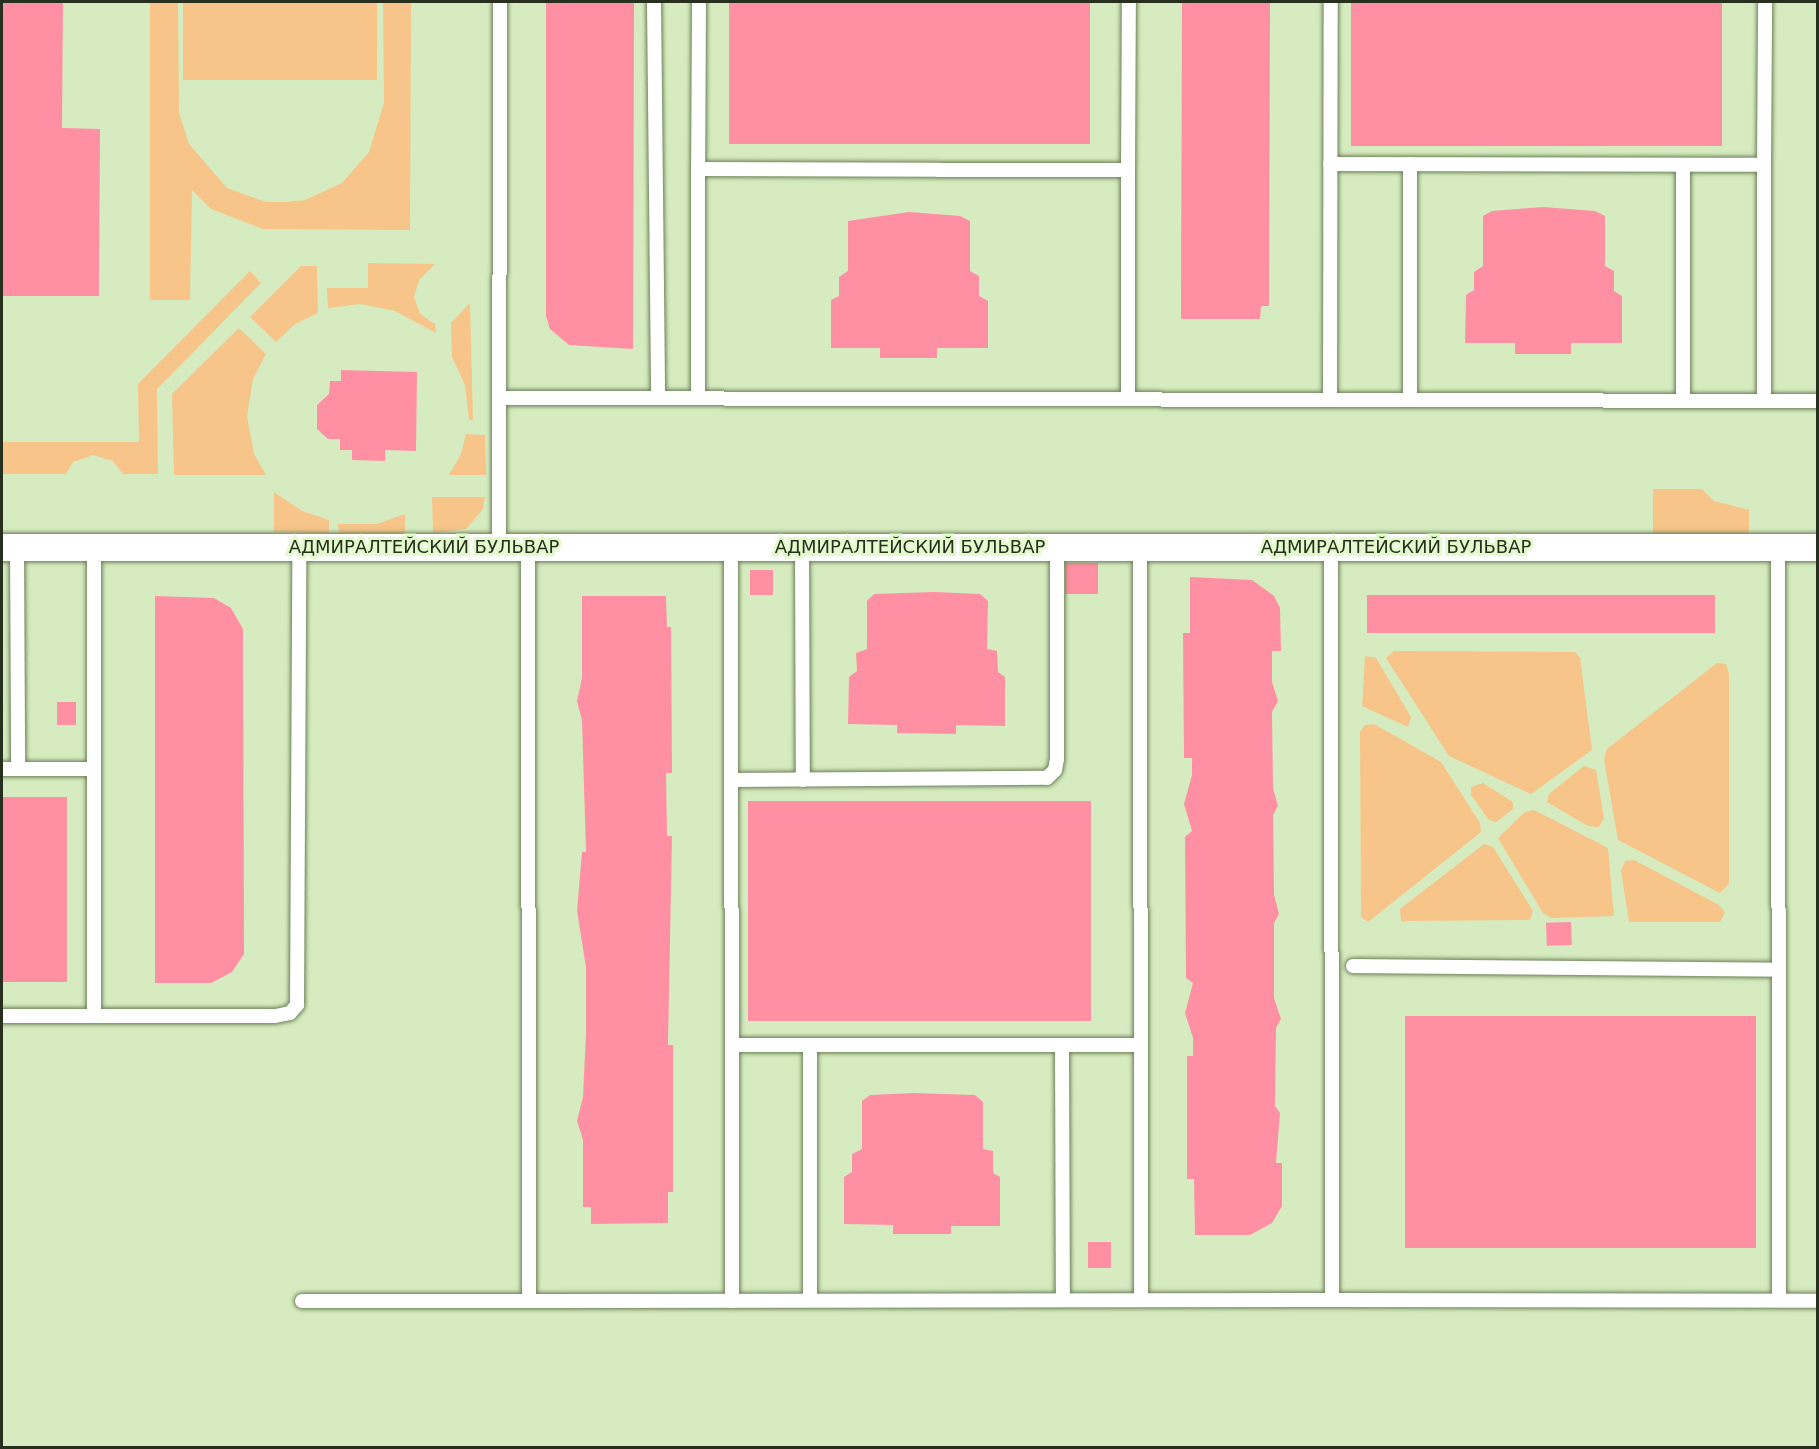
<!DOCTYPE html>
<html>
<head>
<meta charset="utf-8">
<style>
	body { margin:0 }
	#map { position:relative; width:1819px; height:1449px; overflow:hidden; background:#d6ecc0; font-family:"DejaVu Sans",sans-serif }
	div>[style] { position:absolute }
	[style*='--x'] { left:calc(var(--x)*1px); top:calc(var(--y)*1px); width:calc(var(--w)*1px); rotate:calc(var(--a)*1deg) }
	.green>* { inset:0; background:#f7c489; transform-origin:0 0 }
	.building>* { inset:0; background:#ff8fa3; transform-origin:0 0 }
	.roads { filter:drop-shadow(0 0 2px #6c8057) drop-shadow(0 0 2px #6c8057) }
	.lane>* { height:14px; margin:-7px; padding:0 7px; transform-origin:7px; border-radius:7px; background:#fff }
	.street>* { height:27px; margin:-13.5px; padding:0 13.5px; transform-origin:13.5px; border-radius:13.5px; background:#fff }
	span { translate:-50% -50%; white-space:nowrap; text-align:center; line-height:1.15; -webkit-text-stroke:6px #e3facd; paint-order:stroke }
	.street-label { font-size:18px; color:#27301f }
	.frame { position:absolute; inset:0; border:3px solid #27301f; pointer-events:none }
</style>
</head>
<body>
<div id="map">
	<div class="green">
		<div style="clip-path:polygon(150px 2px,178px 2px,179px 113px,189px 144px,227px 188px,266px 202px,286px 202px,305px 200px,342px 183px,369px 152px,384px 103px,383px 2px,411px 2px,410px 230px,263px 229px,211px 209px,192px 190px,190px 300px,150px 300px)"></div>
		<div style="left:183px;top:2px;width:194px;height:78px"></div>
		<div style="clip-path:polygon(368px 263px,435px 264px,419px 280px,414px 297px,420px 314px,435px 324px,436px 333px,395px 311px,361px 304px,328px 308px,327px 288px,368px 288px)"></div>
		<div style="clip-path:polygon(301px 266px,317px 266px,318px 313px,295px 324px,276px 342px,250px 317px)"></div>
		<div style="clip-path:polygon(250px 271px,261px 283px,157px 389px,158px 474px,123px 474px,113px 461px,93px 455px,73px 462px,66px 474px,2px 474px,2px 442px,139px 442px,138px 384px)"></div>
		<div style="clip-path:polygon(470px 303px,473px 420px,469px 420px,465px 385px,452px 357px,451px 323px)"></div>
		<div style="clip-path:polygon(239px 328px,266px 354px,253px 379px,247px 416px,254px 454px,266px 475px,174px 475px,172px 394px)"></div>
		<div style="clip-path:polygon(466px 434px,485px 435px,486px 475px,449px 475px,461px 454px)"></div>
		<div style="clip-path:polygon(1653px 489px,1702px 489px,1714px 501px,1749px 510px,1749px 535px,1653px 535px)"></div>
		<div style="clip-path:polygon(274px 492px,302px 511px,329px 520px,329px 533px,274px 532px)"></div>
		<div style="clip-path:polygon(432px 497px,485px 497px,483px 509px,466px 529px,433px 533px)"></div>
		<div style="clip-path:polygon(405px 514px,405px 533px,339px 533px,338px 524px,377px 524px)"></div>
		<div style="clip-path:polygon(1394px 651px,1575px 652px,1580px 658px,1592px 750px,1531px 794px,1449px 756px,1386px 658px)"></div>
		<div style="clip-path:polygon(1365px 656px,1376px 658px,1411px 717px,1408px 727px,1362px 706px)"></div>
		<div style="clip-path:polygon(1717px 663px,1726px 664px,1729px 674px,1729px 884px,1720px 893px,1618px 840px,1604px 759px,1607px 749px)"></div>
		<div style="clip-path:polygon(1374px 724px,1441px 762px,1480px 823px,1481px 832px,1368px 922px,1361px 917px,1360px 732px,1365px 725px)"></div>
		<div style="clip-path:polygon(1584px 766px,1596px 770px,1604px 818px,1599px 827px,1588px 826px,1547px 802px,1549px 794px)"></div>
		<div style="clip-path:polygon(1483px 783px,1513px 802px,1513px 809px,1496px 822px,1489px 820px,1471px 795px,1471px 787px)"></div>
		<div style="clip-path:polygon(1534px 810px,1608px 848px,1614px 916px,1551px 918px,1543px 913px,1498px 838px,1525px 812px)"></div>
		<div style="clip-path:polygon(1484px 844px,1493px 847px,1533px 911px,1530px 920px,1401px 921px,1400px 909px)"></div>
		<div style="clip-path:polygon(1634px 860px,1719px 905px,1725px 913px,1720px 922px,1629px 922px,1621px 871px,1625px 861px)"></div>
	</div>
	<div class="building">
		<div style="clip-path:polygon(2px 2px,63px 2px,62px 128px,100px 129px,99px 296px,2px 296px)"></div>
		<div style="clip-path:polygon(546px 2px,634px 2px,633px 349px,569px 345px,550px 329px,546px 316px)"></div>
		<div style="left:729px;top:2px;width:361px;height:142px"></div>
		<div style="clip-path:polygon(1182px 2px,1270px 2px,1269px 306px,1261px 306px,1260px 319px,1181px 319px)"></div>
		<div style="left:1351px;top:2px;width:371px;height:144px"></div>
		<div style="clip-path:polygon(1543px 207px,1595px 211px,1605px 216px,1605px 266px,1614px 271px,1614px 291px,1622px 296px,1622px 343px,1571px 343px,1571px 354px,1515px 354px,1515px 343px,1465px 343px,1466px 295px,1474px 290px,1474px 272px,1483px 266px,1483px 216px,1492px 211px)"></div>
		<div style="clip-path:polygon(909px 212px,960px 216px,970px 221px,970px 271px,979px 276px,979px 296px,988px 301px,988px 348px,937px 348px,937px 358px,880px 358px,880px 348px,831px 348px,831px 300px,839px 296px,839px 277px,848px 271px,848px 221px)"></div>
		<div style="clip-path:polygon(341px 370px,417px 372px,416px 451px,385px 450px,385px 461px,352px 460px,352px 450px,340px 450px,340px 439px,328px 439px,317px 429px,317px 405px,329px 394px,330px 381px,341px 381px)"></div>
		<div style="left:1065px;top:563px;width:33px;height:31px"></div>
		<div style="left:750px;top:570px;width:23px;height:25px"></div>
		<div style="clip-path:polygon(1190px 577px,1252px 580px,1274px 596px,1280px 608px,1281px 651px,1272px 651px,1272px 682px,1278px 701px,1272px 712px,1273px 788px,1278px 806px,1273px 815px,1274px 895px,1279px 914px,1274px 923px,1274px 998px,1281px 1019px,1276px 1028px,1275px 1106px,1280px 1113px,1276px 1163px,1282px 1163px,1282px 1206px,1272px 1223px,1250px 1235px,1195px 1235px,1194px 1179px,1187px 1179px,1187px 1056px,1193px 1056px,1193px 1038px,1185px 1013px,1193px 983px,1186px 978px,1185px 837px,1192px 831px,1184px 804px,1192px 775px,1192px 758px,1184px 758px,1183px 633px,1190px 633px)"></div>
		<div style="clip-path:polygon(934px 592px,980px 594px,988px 601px,987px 649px,997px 651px,998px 672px,1005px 677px,1005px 726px,956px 725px,956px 734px,897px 733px,897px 725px,848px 724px,849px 677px,857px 671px,856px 653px,867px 649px,867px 601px,874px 594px)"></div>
		<div style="left:1367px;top:595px;width:348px;height:38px"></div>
		<div style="clip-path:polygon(155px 596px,214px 598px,231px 608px,243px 629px,244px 954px,232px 972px,211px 983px,155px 983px)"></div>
		<div style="clip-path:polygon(582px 596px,666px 596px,667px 627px,671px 627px,672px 773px,666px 773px,667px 836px,672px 836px,668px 1045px,673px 1045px,673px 1192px,668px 1192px,668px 1223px,591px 1224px,591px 1207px,583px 1207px,583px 1140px,577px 1121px,583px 1097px,586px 1032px,586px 967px,577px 911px,582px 852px,586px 852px,582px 720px,577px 701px,582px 678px)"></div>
		<div style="left:57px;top:702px;width:19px;height:23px"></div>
		<div style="left:2px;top:797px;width:65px;height:185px"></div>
		<div style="left:1091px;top:801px;width:220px;height:343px;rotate:90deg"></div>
		<div style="left:1571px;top:922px;width:23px;height:25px;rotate:88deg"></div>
		<div style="left:1405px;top:1016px;width:351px;height:232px"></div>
		<div style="clip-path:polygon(914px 1093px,975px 1095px,983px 1102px,983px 1149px,993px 1151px,993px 1173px,1000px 1177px,1000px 1226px,951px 1226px,951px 1234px,893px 1234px,893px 1225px,844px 1224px,844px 1177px,852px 1172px,852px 1154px,862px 1149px,862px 1101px,870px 1095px)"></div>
		<div style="left:1111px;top:1242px;width:26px;height:23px;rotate:90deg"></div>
	</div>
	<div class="roads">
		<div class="lane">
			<div style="--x:654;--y:2;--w:396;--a:89.4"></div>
			<div style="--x:699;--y:2;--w:167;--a:90.3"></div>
			<div style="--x:698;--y:169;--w:241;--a:0.2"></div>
			<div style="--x:939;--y:170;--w:189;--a:0"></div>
			<div style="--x:1128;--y:170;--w:168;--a:-89.7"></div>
			<div style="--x:1330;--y:164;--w:434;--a:0.1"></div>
			<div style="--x:1764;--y:165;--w:163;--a:-89.6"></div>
			<div style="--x:499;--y:398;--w:1319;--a:0.13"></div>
			<div style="--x:698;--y:398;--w:229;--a:-90"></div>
			<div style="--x:1128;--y:399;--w:229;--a:-90"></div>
			<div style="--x:1330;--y:399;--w:397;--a:-89.9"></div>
			<div style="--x:1410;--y:400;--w:236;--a:-90"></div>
			<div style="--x:1683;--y:400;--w:235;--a:-90"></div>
			<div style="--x:1764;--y:400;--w:235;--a:-90"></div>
			<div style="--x:17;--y:547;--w:222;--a:89.7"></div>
			<div style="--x:94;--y:547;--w:469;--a:90"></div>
			<div style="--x:499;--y:547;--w:545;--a:-89.89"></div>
			<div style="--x:528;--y:547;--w:754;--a:89.92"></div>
			<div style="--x:529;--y:1301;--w:803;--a:-0.07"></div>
			<div style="--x:1332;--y:1300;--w:753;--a:-90.08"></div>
			<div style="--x:731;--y:547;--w:754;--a:89.92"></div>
			<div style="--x:802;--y:547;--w:233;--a:89.8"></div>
			<div style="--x:1140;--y:547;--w:753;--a:89.92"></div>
			<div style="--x:1778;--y:547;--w:753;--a:89.92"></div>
			<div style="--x:2;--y:769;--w:92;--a:0"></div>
			<div style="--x:731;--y:780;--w:316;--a:-0.4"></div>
			<div style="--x:1047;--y:778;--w:11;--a:-45"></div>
			<div style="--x:1055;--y:770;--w:11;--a:-80"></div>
			<div style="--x:1057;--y:759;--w:212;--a:-90"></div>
			<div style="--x:1353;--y:966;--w:426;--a:0.5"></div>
			<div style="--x:2;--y:1016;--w:273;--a:0"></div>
			<div style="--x:275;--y:1016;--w:15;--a:-11"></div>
			<div style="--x:290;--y:1013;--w:11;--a:-49"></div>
			<div style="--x:297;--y:1005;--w:458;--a:-89.7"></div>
			<div style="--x:732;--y:1045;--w:409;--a:0"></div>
			<div style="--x:810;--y:1045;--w:255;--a:90"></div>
			<div style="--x:1062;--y:1045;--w:255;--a:89.8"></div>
			<div style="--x:1332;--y:1300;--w:486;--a:0.1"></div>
			<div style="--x:302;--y:1301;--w:227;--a:0"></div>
		</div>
		<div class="street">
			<div style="--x:2;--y:547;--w:1816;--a:0"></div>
		</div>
	</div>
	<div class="street-label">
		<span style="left:424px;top:547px">АДМИРАЛТЕЙСКИЙ БУЛЬВАР</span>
		<span style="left:910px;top:547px">АДМИРАЛТЕЙСКИЙ БУЛЬВАР</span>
		<span style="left:1396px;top:547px">АДМИРАЛТЕЙСКИЙ БУЛЬВАР</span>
	</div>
	<div class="frame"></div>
</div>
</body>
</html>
